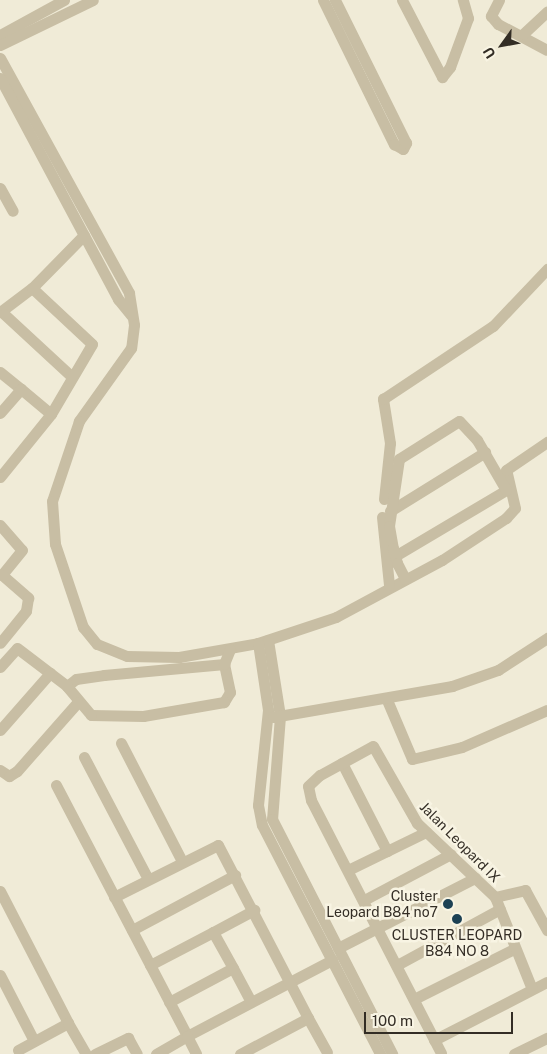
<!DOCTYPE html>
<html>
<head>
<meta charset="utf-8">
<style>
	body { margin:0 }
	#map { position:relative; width:547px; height:1054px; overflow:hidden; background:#f0ebd7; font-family:"Public Sans",sans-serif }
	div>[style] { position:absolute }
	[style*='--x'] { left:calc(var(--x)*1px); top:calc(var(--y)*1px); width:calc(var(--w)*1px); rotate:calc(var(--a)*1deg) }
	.minor>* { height:11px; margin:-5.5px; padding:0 5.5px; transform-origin:5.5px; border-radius:5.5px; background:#c8bea4 }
	.dots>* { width:14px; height:14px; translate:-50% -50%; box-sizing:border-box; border:2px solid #f8f4e3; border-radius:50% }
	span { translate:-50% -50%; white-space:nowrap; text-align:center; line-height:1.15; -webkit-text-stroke:5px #f8f4e3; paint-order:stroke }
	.street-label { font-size:14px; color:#332d25 }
	.poi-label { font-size:14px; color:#332d25 }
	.right { translate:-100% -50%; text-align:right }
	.north { position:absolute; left:477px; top:20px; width:50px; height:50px; -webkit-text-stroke:4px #f8f4e3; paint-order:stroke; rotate:238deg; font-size:14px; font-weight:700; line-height:20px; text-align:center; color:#332d25 }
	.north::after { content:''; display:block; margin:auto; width:18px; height:22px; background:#332d25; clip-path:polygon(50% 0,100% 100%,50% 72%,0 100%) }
	.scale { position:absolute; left:364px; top:1012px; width:149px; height:22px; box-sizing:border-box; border:2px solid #332d25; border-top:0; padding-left:6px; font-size:15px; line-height:18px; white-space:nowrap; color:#332d25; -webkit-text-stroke:4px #f8f4e3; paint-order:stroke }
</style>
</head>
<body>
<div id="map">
	<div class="minor">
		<div style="--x:323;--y:0;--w:161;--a:63.8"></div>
		<div style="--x:394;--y:144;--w:10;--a:29"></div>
		<div style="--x:403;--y:149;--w:7;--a:-63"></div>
		<div style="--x:406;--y:143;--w:160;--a:-116.4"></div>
		<div style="--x:402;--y:0;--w:87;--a:62.5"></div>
		<div style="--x:442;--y:77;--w:13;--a:-51"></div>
		<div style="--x:450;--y:67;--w:52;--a:-69.8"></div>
		<div style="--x:468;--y:18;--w:19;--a:-106"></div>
		<div style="--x:499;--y:0;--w:18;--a:117"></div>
		<div style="--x:491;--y:16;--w:11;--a:49"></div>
		<div style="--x:498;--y:24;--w:55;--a:28"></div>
		<div style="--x:523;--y:34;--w:33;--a:-43"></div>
		<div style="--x:0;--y:35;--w:73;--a:-28.7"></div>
		<div style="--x:0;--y:45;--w:103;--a:-25.8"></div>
		<div style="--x:0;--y:58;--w:268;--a:61.2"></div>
		<div style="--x:129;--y:293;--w:32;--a:81"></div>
		<div style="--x:134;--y:325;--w:23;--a:97"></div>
		<div style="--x:131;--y:348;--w:90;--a:125.5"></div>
		<div style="--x:79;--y:421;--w:84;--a:108.6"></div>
		<div style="--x:52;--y:501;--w:43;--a:86"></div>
		<div style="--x:55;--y:544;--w:88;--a:71.4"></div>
		<div style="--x:83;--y:627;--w:22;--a:51"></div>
		<div style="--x:97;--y:644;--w:32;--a:22"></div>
		<div style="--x:127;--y:656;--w:52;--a:1.1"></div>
		<div style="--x:179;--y:657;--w:80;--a:-10"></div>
		<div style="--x:258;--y:643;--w:82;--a:-18.4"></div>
		<div style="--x:336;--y:617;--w:120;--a:-28.3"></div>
		<div style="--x:442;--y:560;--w:77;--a:-33.3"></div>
		<div style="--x:506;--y:518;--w:13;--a:-48"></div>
		<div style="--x:515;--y:508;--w:39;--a:-103"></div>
		<div style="--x:506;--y:470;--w:50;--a:-34.3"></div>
		<div style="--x:0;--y:78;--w:251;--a:61.9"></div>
		<div style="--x:118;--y:299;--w:21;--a:51"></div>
		<div style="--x:0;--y:188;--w:26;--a:61"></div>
		<div style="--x:0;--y:312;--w:40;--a:-37"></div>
		<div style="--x:4;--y:314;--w:91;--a:42.8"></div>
		<div style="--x:0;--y:372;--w:27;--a:39"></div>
		<div style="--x:0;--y:413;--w:32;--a:-49"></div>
		<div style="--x:21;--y:389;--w:39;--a:40"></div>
		<div style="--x:0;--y:477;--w:81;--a:-51"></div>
		<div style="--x:51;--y:414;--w:81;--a:-59.6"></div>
		<div style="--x:92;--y:344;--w:82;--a:-137"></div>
		<div style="--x:32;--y:288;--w:74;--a:-45.5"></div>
		<div style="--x:384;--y:499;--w:56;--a:-83.9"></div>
		<div style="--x:390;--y:443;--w:45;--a:-99"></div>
		<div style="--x:383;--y:399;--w:132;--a:-33.6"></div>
		<div style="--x:493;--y:326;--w:79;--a:-46.5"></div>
		<div style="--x:390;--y:511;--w:112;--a:-31.8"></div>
		<div style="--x:382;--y:517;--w:68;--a:84.1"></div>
		<div style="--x:0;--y:525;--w:33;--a:49"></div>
		<div style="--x:22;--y:550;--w:32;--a:129"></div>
		<div style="--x:2;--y:575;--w:35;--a:41"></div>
		<div style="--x:28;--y:598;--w:13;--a:99"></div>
		<div style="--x:26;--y:611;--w:41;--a:129.1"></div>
		<div style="--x:395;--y:556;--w:129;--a:-30.7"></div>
		<div style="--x:506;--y:490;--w:58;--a:-120.1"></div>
		<div style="--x:477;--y:440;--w:26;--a:-133"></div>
		<div style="--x:459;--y:421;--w:71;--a:147.7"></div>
		<div style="--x:399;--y:459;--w:68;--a:98.5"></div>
		<div style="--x:389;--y:526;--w:22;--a:80"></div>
		<div style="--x:393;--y:548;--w:16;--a:75"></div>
		<div style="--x:397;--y:563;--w:18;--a:63"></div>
		<div style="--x:268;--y:640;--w:77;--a:81"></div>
		<div style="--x:280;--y:716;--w:103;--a:94.4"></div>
		<div style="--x:272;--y:819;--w:264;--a:62.9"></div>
		<div style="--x:258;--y:643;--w:68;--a:81.5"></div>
		<div style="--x:268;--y:710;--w:96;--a:96"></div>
		<div style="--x:258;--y:805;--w:20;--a:79"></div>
		<div style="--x:262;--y:825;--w:258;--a:62.7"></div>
		<div style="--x:224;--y:664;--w:29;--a:78"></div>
		<div style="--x:230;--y:692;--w:12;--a:121"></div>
		<div style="--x:224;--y:702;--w:82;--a:170.2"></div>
		<div style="--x:143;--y:716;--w:52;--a:-178.9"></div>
		<div style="--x:91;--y:715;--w:38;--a:-130"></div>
		<div style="--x:67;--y:686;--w:11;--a:-38"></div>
		<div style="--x:76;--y:679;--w:28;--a:-8"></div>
		<div style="--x:104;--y:675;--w:121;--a:-5.2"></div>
		<div style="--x:224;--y:664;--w:16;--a:-68"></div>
		<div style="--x:0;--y:667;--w:25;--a:-48"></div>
		<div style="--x:17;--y:648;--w:63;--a:37.2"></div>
		<div style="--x:387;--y:700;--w:64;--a:67"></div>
		<div style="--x:412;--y:759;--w:51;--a:-13.5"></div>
		<div style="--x:462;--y:747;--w:93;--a:-23.5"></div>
		<div style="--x:273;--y:717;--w:182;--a:-9.8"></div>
		<div style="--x:452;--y:686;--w:49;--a:-19.2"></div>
		<div style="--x:498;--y:670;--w:59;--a:-33.1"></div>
		<div style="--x:0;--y:730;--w:76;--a:-48.7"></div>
		<div style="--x:121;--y:743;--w:133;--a:62.7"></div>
		<div style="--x:84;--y:757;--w:138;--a:62.3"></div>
		<div style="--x:342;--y:763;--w:99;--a:62.9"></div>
		<div style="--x:0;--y:770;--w:11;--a:34"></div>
		<div style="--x:9;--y:776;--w:9;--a:-32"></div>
		<div style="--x:17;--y:771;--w:91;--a:-48.6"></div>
		<div style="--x:56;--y:785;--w:283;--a:62.4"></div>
		<div style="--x:187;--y:1036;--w:164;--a:-27.7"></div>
		<div style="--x:348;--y:870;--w:87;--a:-26"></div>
		<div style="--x:0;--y:891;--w:148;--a:62.7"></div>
		<div style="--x:114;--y:897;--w:116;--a:-26.6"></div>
		<div style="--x:218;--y:845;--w:195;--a:62.5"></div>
		<div style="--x:495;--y:897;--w:31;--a:-13"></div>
		<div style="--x:525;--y:890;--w:46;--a:61.2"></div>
		<div style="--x:364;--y:900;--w:98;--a:-27.9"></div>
		<div style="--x:132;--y:930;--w:117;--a:-28.1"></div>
		<div style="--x:213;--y:932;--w:47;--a:-28.2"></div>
		<div style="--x:338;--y:948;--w:154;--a:-27.1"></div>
		<div style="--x:150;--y:965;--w:71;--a:-27.6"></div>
		<div style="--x:213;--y:932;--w:41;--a:60.9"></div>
		<div style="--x:397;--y:965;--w:117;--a:-28.5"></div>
		<div style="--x:0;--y:975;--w:74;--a:62.7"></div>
		<div style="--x:414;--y:999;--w:110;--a:-26.6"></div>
		<div style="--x:169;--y:1002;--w:72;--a:-28"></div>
		<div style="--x:233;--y:968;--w:38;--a:62"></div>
		<div style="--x:434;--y:1040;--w:127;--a:-27.2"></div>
		<div style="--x:18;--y:1050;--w:57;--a:-28.4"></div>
		<div style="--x:68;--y:1023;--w:36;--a:60"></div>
		<div style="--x:441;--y:1053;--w:284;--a:-117.2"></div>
		<div style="--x:311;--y:800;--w:14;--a:-102"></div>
		<div style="--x:308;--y:786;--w:16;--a:-43"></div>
		<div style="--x:320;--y:775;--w:60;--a:-28.7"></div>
		<div style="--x:373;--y:746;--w:89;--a:60.3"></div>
		<div style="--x:417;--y:823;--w:108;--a:43.5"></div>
		<div style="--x:495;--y:897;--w:99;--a:68.1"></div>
		<div style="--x:95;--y:1054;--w:37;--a:-26"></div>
		<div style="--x:128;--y:1038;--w:18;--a:61"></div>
		<div style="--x:156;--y:1054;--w:36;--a:-30"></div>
		<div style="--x:187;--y:1036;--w:20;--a:63"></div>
		<div style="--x:240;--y:1054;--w:77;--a:-27.9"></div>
		<div style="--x:308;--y:1018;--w:39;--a:61"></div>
		<div style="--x:514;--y:1054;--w:37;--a:-26"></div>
	</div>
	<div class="dots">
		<div style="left:448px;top:904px;background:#1c4154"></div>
		<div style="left:457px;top:919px;background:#1c4154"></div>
	</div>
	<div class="street-label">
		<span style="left:460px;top:842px;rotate:45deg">Jalan Leopard IX</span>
	</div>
	<div class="poi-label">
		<span class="right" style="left:438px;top:904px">Cluster<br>Leopard B84 no7</span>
		<span style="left:457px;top:943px">CLUSTER LEOPARD<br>B84 NO 8</span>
	</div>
	<div class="north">U</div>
	<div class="scale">100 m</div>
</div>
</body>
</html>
